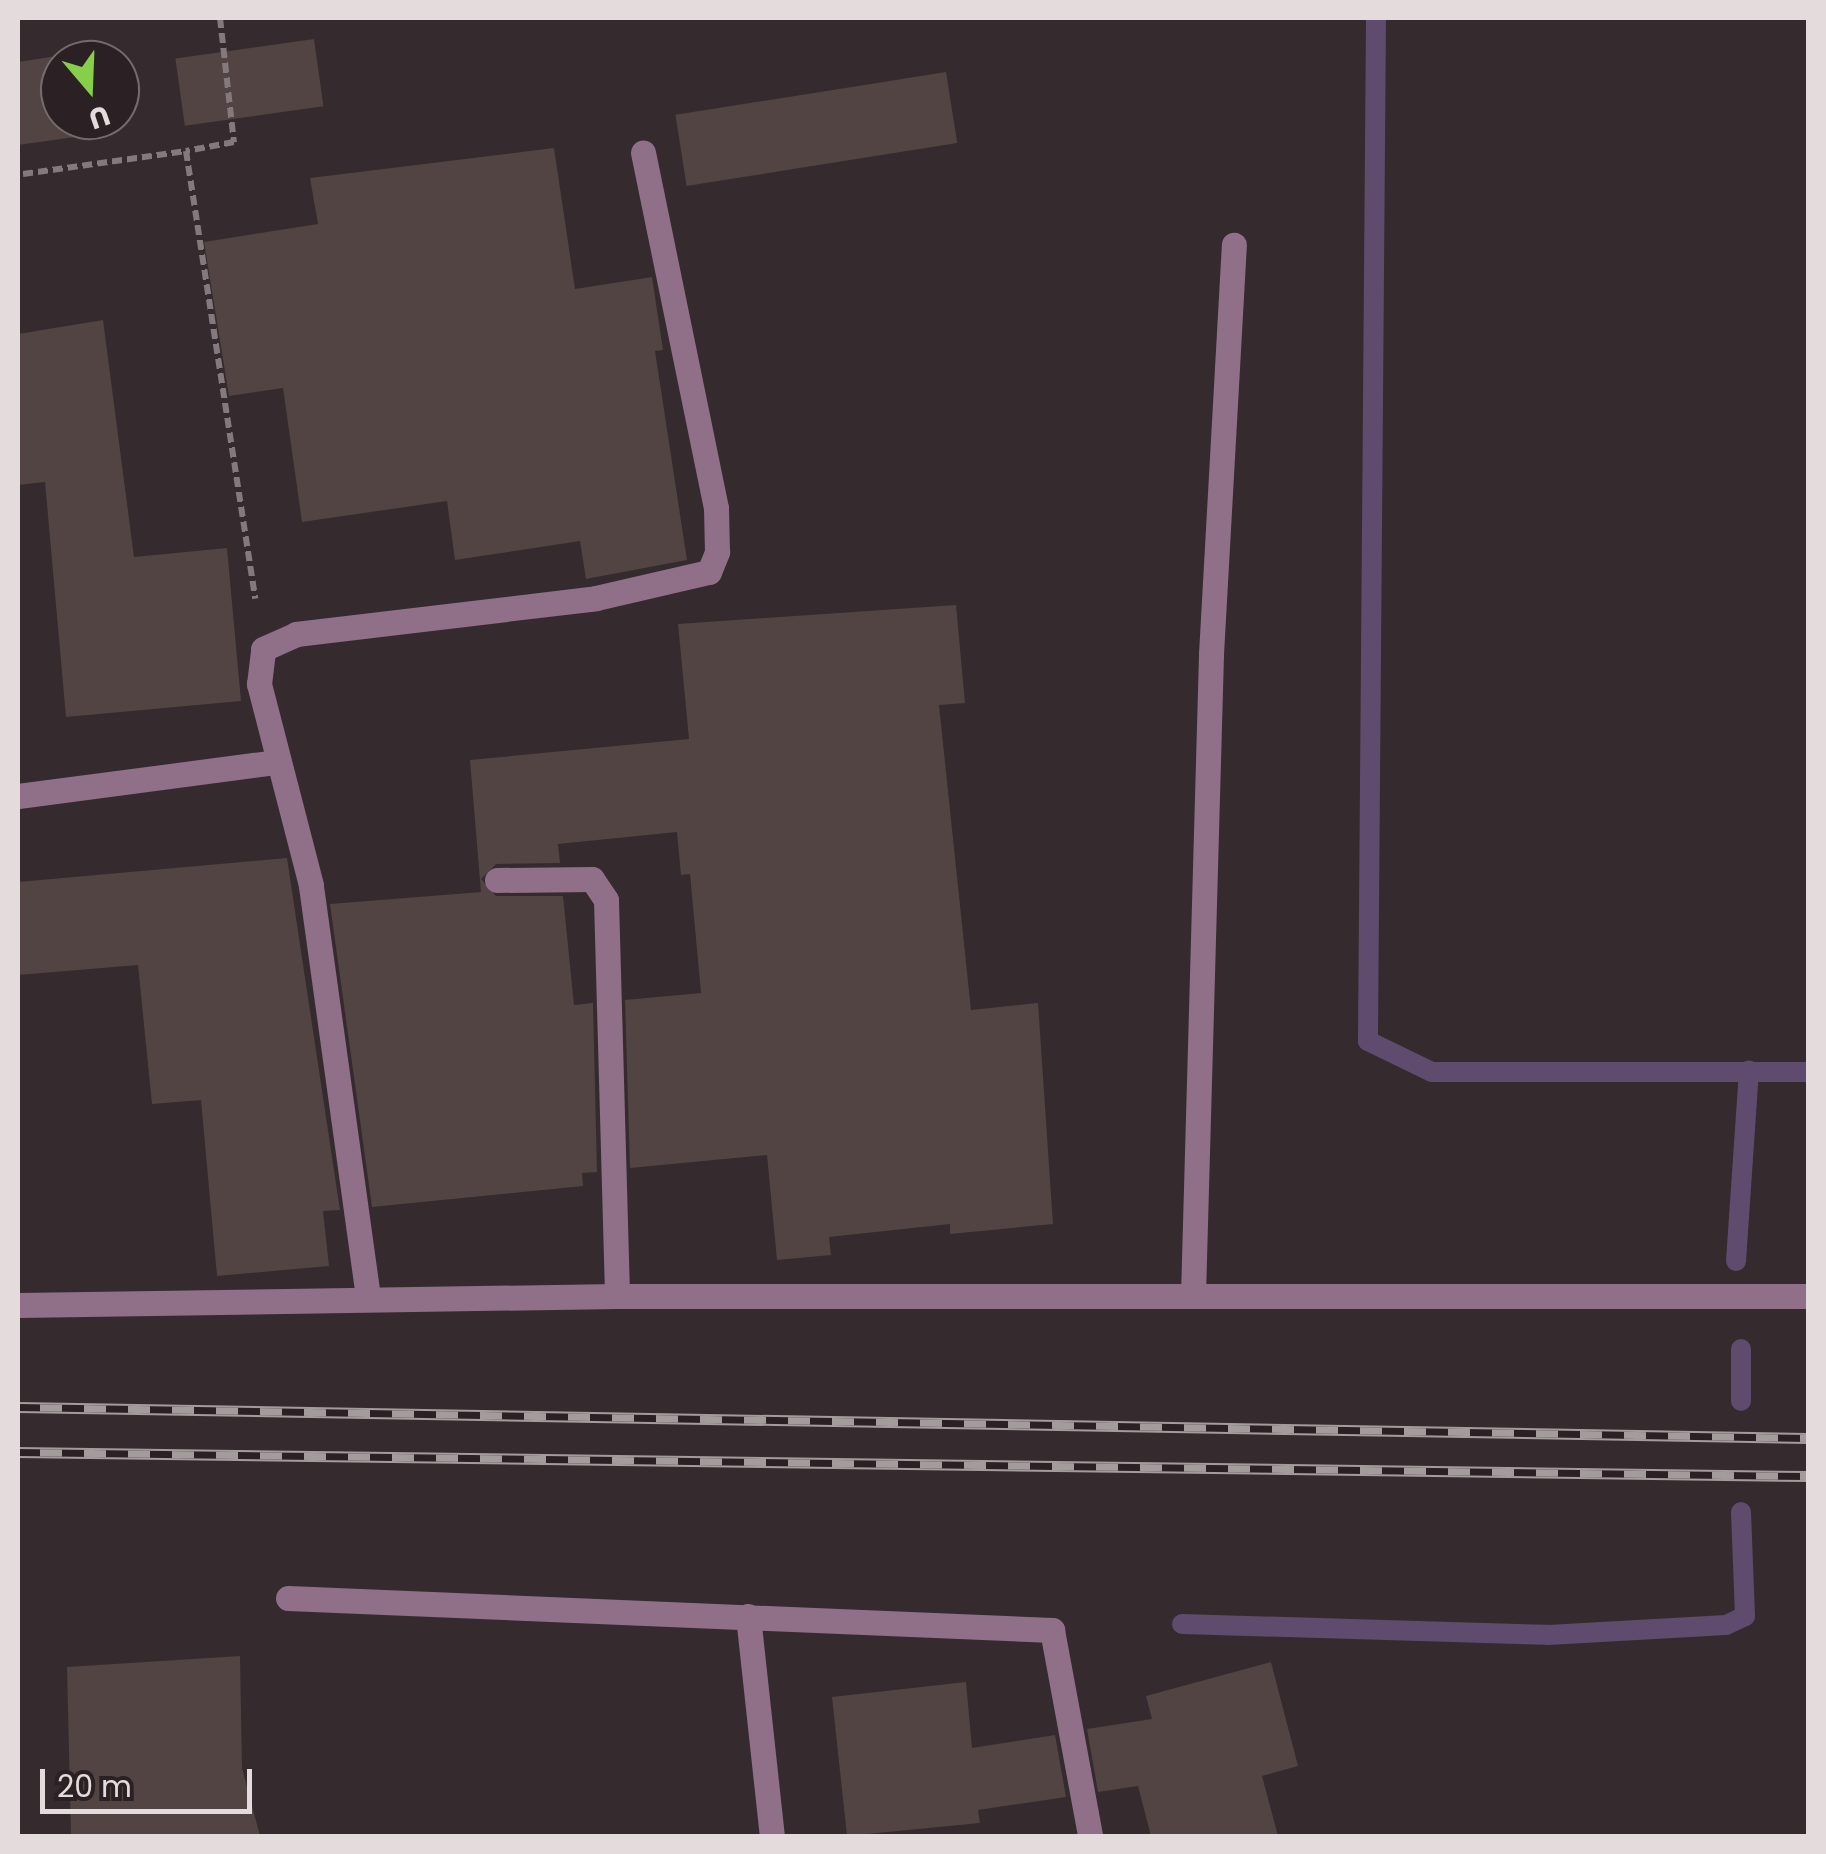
<!DOCTYPE html>
<html>
<head>
<meta charset="utf-8">
<style>
	body { margin:0 }
	#map { position:relative; width:1826px; height:1854px; overflow:hidden; background:#352a2d; font-family:Poppins,sans-serif }
	div>[style] { position:absolute }
	[style*='--x'] { left:calc(var(--x)*1px); top:calc(var(--y)*1px); width:calc(var(--w)*1px); rotate:calc(var(--a)*1deg) }
	.stream>* { height:20px; margin:-10px; padding:0 10px; transform-origin:10px; border-radius:10px; background:#5e4b6d }
	.building>* { inset:0; background:#514442; transform-origin:0 0 }
	.path>* { height:6px; margin-top:-3px; transform-origin:0; background:repeating-linear-gradient(90deg,#847a7d 0 10px,transparent 0 15px) }
	.minor>* { height:25px; margin:-12.5px; padding:0 12.5px; transform-origin:12.5px; border-radius:12.5px; background:#906f88 }
	.rail>* { height:11px; margin-top:-5.5px; transform-origin:0; background:repeating-linear-gradient(90deg,#2b2023 0 22px,#a49b9d 0 44px); box-sizing:border-box; border-block:2px solid #a49b9d }
	span { translate:-50% -50%; white-space:nowrap; text-align:center; line-height:1.15; -webkit-text-stroke:9px #2b2023; paint-order:stroke }
	.frame { position:absolute; inset:0; border:20px solid #e3dbdc; pointer-events:none }
	.north { position:absolute; left:40px; top:40px; width:100px; height:100px; box-sizing:border-box; background:#2b2023; border:2px solid #756b6d; border-radius:50%; rotate:161deg; font-size:28px; font-weight:700; line-height:40px; text-align:center; color:#e3dbdc }
	.north::after { content:''; display:block; margin:auto; width:35px; height:45px; background:#87cf4a; clip-path:polygon(50% 0,100% 100%,50% 72%,0 100%) }
	.scale { position:absolute; left:40px; top:1769px; width:212px; height:45px; box-sizing:border-box; border:5px solid #e3dbdc; border-top:0; padding-left:12px; font-size:30px; line-height:35px; white-space:nowrap; color:#e3dbdc; -webkit-text-stroke:8px #2b2023; paint-order:stroke }
</style>
</head>
<body>
<div id="map">
	<div class="stream">
		<div style="--x:1376;--y:18;--w:1023;--a:90.45"></div>
		<div style="--x:1368;--y:1041;--w:71;--a:25.8"></div>
		<div style="--x:1432;--y:1072;--w:376;--a:0"></div>
		<div style="--x:1736;--y:1261;--w:191;--a:-86.1"></div>
		<div style="--x:1741;--y:1401;--w:52;--a:-90"></div>
		<div style="--x:1182;--y:1624;--w:366;--a:1.7"></div>
		<div style="--x:1548;--y:1635;--w:178;--a:-3.2"></div>
		<div style="--x:1726;--y:1625;--w:21;--a:-25"></div>
		<div style="--x:1745;--y:1616;--w:104;--a:-92.2"></div>
	</div>
	<div class="building">
		<div style="left:314px;top:39px;width:68px;height:140px;rotate:82deg"></div>
		<div style="clip-path:polygon(88px 51px,89px 60px,60px 60px,60px 120px,94px 120px,96px 134px,18px 145px,18px 62px)"></div>
		<div style="left:946px;top:72px;width:72px;height:274px;rotate:81deg"></div>
		<div style="clip-path:polygon(554px 148px,575px 289px,652px 277px,663px 350px,655px 351px,687px 560px,586px 579px,580px 541px,455px 560px,447px 501px,302px 522px,283px 388px,229px 396px,204px 242px,318px 224px,310px 178px)"></div>
		<div style="clip-path:polygon(103px 320px,134px 557px,227px 548px,241px 701px,66px 717px,45px 482px,18px 485px,18px 334px)"></div>
		<div style="clip-path:polygon(956px 605px,965px 703px,939px 705px,971px 1010px,1038px 1003px,1053px 1224px,950px 1234px,950px 1224px,829px 1237px,831px 1255px,777px 1260px,767px 1155px,630px 1168px,625px 1000px,701px 993px,690px 874px,681px 875px,677px 832px,558px 844px,560px 863px,496px 864px,481px 879px,496px 896px,563px 896px,574px 1005px,593px 1003px,597px 1172px,582px 1173px,583px 1186px,372px 1207px,330px 904px,481px 892px,470px 760px,689px 739px,678px 624px)"></div>
		<div style="clip-path:polygon(287px 858px,340px 1210px,323px 1211px,329px 1266px,217px 1276px,201px 1100px,152px 1104px,138px 965px,18px 975px,18px 882px)"></div>
		<div style="clip-path:polygon(240px 1656px,242px 1768px,260px 1836px,71px 1836px,67px 1667px)"></div>
		<div style="clip-path:polygon(1271px 1662px,1298px 1766px,1262px 1776px,1278px 1836px,1151px 1836px,1138px 1786px,1098px 1792px,1087px 1729px,1152px 1719px,1146px 1696px)"></div>
		<div style="clip-path:polygon(966px 1682px,972px 1748px,1055px 1735px,1066px 1797px,978px 1810px,980px 1823px,847px 1836px,832px 1697px)"></div>
	</div>
	<div class="path">
		<div style="--x:220;--y:18;--w:125;--a:83.6"></div>
		<div style="--x:234;--y:142;--w:49;--a:169.4"></div>
		<div style="--x:186;--y:151;--w:453;--a:81.2"></div>
		<div style="--x:23;--y:174;--w:165;--a:-8"></div>
	</div>
	<div class="minor">
		<div style="--x:18;--y:796;--w:259;--a:-7.5"></div>
		<div style="--x:497;--y:880;--w:95;--a:-0.6"></div>
		<div style="--x:592;--y:879;--w:25;--a:56"></div>
		<div style="--x:606;--y:900;--w:396;--a:88.4"></div>
		<div style="--x:1193;--y:1295;--w:641;--a:-88.39"></div>
		<div style="--x:1211;--y:654;--w:410;--a:-86.8"></div>
		<div style="--x:368;--y:1297;--w:416;--a:-97.9"></div>
		<div style="--x:311;--y:885;--w:208;--a:-104.5"></div>
		<div style="--x:259;--y:684;--w:35;--a:-83"></div>
		<div style="--x:263;--y:649;--w:36;--a:-24"></div>
		<div style="--x:296;--y:634;--w:302;--a:-6.8"></div>
		<div style="--x:596;--y:598;--w:116;--a:-13"></div>
		<div style="--x:709;--y:572;--w:22;--a:-68"></div>
		<div style="--x:717;--y:552;--w:44;--a:-91.3"></div>
		<div style="--x:716;--y:508;--w:363;--a:-101.6"></div>
		<div style="--x:18;--y:1305;--w:599;--a:-0.86"></div>
		<div style="--x:617;--y:1296;--w:1191;--a:0"></div>
		<div style="--x:288;--y:1598;--w:765;--a:2.4"></div>
		<div style="--x:1052;--y:1630;--w:209;--a:79.5"></div>
		<div style="--x:748;--y:1616;--w:221;--a:83.8"></div>
	</div>
	<div class="rail">
		<div style="--x:18;--y:1407;--w:1790;--a:0.99"></div>
		<div style="--x:18;--y:1452;--w:1790;--a:0.77"></div>
	</div>
	<div class="frame"></div>
	<div class="north">U</div>
	<div class="scale">20 m</div>
</div>
</body>
</html>
